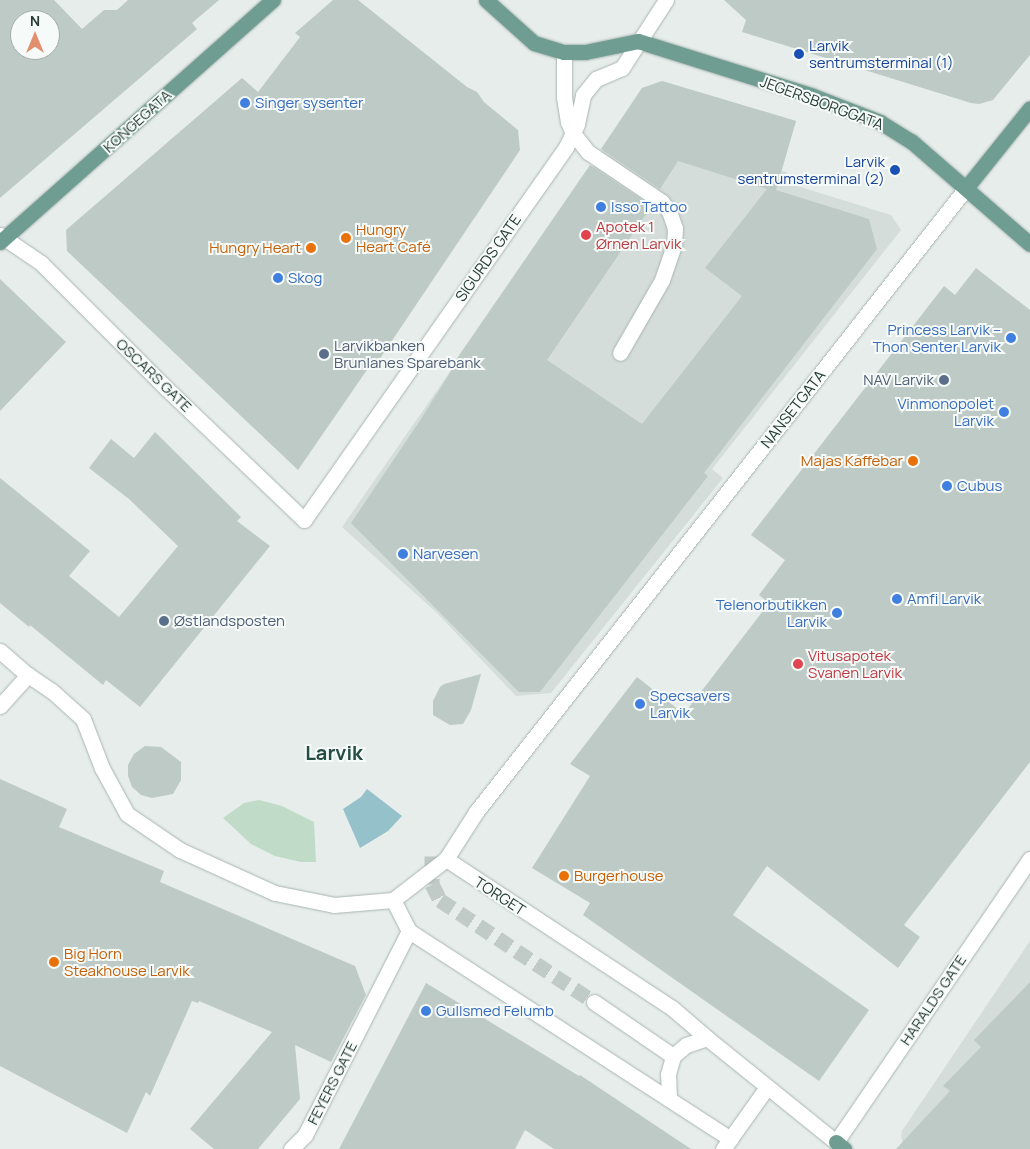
<!DOCTYPE html>
<html>
<head>
<meta charset="utf-8">
<style>
	body { margin:0 }
	#map { position:relative; width:1030px; height:1149px; overflow:hidden; background:#e6edea; font-family:Manrope,sans-serif }
	div>[style] { position:absolute }
	[style*='--x'] { left:calc(var(--x)*1px); top:calc(var(--y)*1px); width:calc(var(--w)*1px); rotate:calc(var(--a)*1deg) }
	.built>* { inset:0; background:#d4ddd9 }
	.green>* { inset:0; background:#c1dbc9 }
	.water>* { inset:0; background:#95c1cb }
	.building>* { inset:0; background:#becac6 }
	.minor-tunnel>* { height:15px; margin-top:-7.5px; transform-origin:0; background:repeating-linear-gradient(90deg,#c0cac6 0 15px,transparent 0 23px) }
	.roads { filter:drop-shadow(0 0 1px #a9b5b1) drop-shadow(0 0 1px #a9b5b1) }
	.minor>* { height:15px; margin:-7.5px; padding:0 7.5px; transform-origin:7.5px; border-radius:7.5px; background:#fff }
	.major>* { height:15px; margin:-7.5px; padding:0 7.5px; transform-origin:7.5px; border-radius:7.5px; background:#709d92 }
	.dots>* { width:14px; height:14px; translate:-50% -50%; box-sizing:border-box; border:2px solid #f6faf8; border-radius:50% }
	span { translate:-50% -50%; white-space:nowrap; text-align:center; line-height:1.15; -webkit-text-stroke:4px #f6faf8; paint-order:stroke }
	.transit-label { font-size:15px; color:#164399 }
	.left { translate:0 -50%; text-align:left }
	.right { translate:-100% -50%; text-align:right }
	.shop-label { font-size:15px; color:#366cbe }
	.street-label { font-size:15px; color:#273d37 }
	.health-label { font-size:15px; color:#be3a42 }
	.food-label { font-size:15px; color:#c56008 }
	.service-label { font-size:15px; color:#4e5e75 }
	.district-label { font-size:20px; color:#254d44; font-weight:700 }
	.north { position:absolute; left:10px; top:10px; width:50px; height:50px; box-sizing:border-box; background:#f6faf8; border:1px solid #a3aeab; border-radius:50%; rotate:0deg; font-size:14px; font-weight:700; line-height:20px; text-align:center; color:#273d37 }
	.north::after { content:''; display:block; margin:auto; width:18px; height:22px; background:#e28e6f; clip-path:polygon(50% 0,100% 100%,50% 72%,0 100%) }
</style>
</head>
<body>
<div id="map">
	<div class="built">
		<div style="clip-path:polygon(662px 81px,796px 121px,781px 171px,787px 172px,784px 182px,891px 215px,901px 230px,712px 469px,723px 478px,551px 693px,516px 696px,437px 613px,342px 527px,589px 172px,642px 88px)"></div>
		<div style="clip-path:polygon(1030px 941px,1030px 1149px,904px 1147px,901px 1136px,902px 1131px)"></div>
	</div>
	<div class="green">
		<div style="clip-path:polygon(259px 800px,282px 806px,314px 822px,316px 862px,301px 862px,275px 856px,251px 844px,223px 818px,244px 803px)"></div>
	</div>
	<div class="water">
		<div style="clip-path:polygon(367px 789px,402px 816px,388px 831px,360px 848px,343px 809px,361px 797px)"></div>
	</div>
	<div class="building">
		<div style="clip-path:polygon(evenodd,0 0,54px 0,82px 29px,104px 10px,117px 10px,128px 0,219px 0,192px 23px,197px 29px,0 198px,0 0,20px 20px,50px 20px,50px 50px,20px 50px,20px 20px)"></div>
		<div style="clip-path:polygon(333px 0,358px 0,467px 87px,477px 92px,484px 102px,518px 130px,520px 150px,373px 369px,369px 367px,298px 470px,67px 251px,66px 230px,242px 78px,258px 92px,300px 37px,295px 33px)"></div>
		<div style="clip-path:polygon(724px 0,1030px 0,1030px 55px,993px 100px,979px 104px,971px 103px,742px 32px,746px 20px)"></div>
		<div style="clip-path:polygon(662px 81px,796px 121px,776px 190px,869px 219px,877px 249px,704px 473px,708px 476px,540px 692px,519px 692px,351px 523px,419px 422px,453px 368px,451px 367px,590px 165px,650px 205px,649px 210px,547px 360px,642px 424px,742px 296px,705px 268px,767px 189px,678px 161px,660px 189px,601px 149px,642px 88px)"></div>
		<div style="clip-path:polygon(976px 268px,1030px 310px,1030px 762px,904px 925px,920px 937px,898px 968px,767px 866px,733px 915px,869px 1010px,819px 1081px,583px 915px,590px 903px,532px 868px,590px 776px,570px 764px,637px 677px,684px 714px,769px 603px,759px 595px,785px 560px,751px 535px,944px 286px,955px 295px)"></div>
		<div style="clip-path:polygon(0 279px,66px 342px,0 411px)"></div>
		<div style="clip-path:polygon(155px 432px,241px 517px,237px 521px,270px 546px,140px 707px,106px 680px,103px 685px,30px 625px,29px 627px,0 603px,0 478px,90px 551px,69px 576px,119px 617px,178px 546px,129px 499px,89px 468px,111px 439px,134px 458px)"></div>
		<div style="clip-path:polygon(481px 674px,471px 710px,463px 724px,450px 725px,433px 715px,433px 701px,440px 687px,444px 684px)"></div>
		<div style="clip-path:polygon(145px 746px,161px 747px,181px 762px,181px 780px,173px 794px,152px 798px,141px 795px,132px 787px,128px 776px,128px 765px,134px 754px)"></div>
		<div style="clip-path:polygon(0 779px,67px 809px,59px 827px,164px 871px,160px 882px,355px 966px,366px 995px,331px 1062px,295px 1045px,300px 1099px,258px 1149px,214px 1149px,190px 1129px,272px 1032px,199px 1001px,198px 1003px,192px 1001px,150px 1096px,146px 1092px,127px 1133px,0 1066px)"></div>
		<div style="clip-path:polygon(1030px 982px,1030px 1149px,896px 1149px,950px 1091px,943px 1086px,981px 1047px,974px 1040px)"></div>
		<div style="clip-path:polygon(426px 983px,579px 1076px,580px 1075px,691px 1149px,554px 1149px,525px 1130px,515px 1149px,339px 1149px)"></div>
	</div>
	<div class="minor-tunnel">
		<div style="--x:432;--y:856;--w:28;--a:90"></div>
		<div style="--x:432;--y:884;--w:18;--a:63"></div>
		<div style="--x:440;--y:900;--w:185;--a:33.5"></div>
	</div>
	<div class="roads">
		<div class="minor">
			<div style="--x:564;--y:52;--w:45;--a:90"></div>
			<div style="--x:564;--y:97;--w:25;--a:81"></div>
			<div style="--x:568;--y:122;--w:12;--a:66"></div>
			<div style="--x:573;--y:133;--w:24;--a:52"></div>
			<div style="--x:588;--y:152;--w:89;--a:34"></div>
			<div style="--x:662;--y:202;--w:11;--a:52"></div>
			<div style="--x:669;--y:211;--w:18;--a:71"></div>
			<div style="--x:675;--y:228;--w:17;--a:93"></div>
			<div style="--x:674;--y:245;--w:37;--a:109"></div>
			<div style="--x:662;--y:280;--w:84;--a:119.9"></div>
			<div style="--x:0;--y:235;--w:50;--a:34.3"></div>
			<div style="--x:41;--y:263;--w:177;--a:45"></div>
			<div style="--x:166;--y:388;--w:191;--a:43.7"></div>
			<div style="--x:304;--y:520;--w:456;--a:-54.9"></div>
			<div style="--x:566;--y:147;--w:25;--a:-64"></div>
			<div style="--x:577;--y:124;--w:30;--a:-78"></div>
			<div style="--x:583;--y:95;--w:21;--a:-51"></div>
			<div style="--x:596;--y:79;--w:28;--a:-23"></div>
			<div style="--x:622;--y:68;--w:81;--a:-57.1"></div>
			<div style="--x:0;--y:651;--w:37;--a:41"></div>
			<div style="--x:28;--y:675;--w:29;--a:34"></div>
			<div style="--x:52;--y:691;--w:42;--a:42.1"></div>
			<div style="--x:83;--y:719;--w:53;--a:68.8"></div>
			<div style="--x:102;--y:768;--w:52;--a:61.5"></div>
			<div style="--x:127;--y:814;--w:64;--a:34.2"></div>
			<div style="--x:180;--y:850;--w:104;--a:24.4"></div>
			<div style="--x:275;--y:893;--w:60;--a:11.5"></div>
			<div style="--x:334;--y:905;--w:59;--a:-4.8"></div>
			<div style="--x:393;--y:900;--w:67;--a:-37.7"></div>
			<div style="--x:0;--y:706;--w:42;--a:-47.9"></div>
			<div style="--x:409;--y:931;--w:383;--a:32.9"></div>
			<div style="--x:594;--y:1002;--w:96;--a:34.4"></div>
			<div style="--x:707;--y:1038;--w:46;--a:-139.4"></div>
			<div style="--x:672;--y:1008;--w:271;--a:-146.6"></div>
			<div style="--x:446;--y:859;--w:56;--a:-57.4"></div>
			<div style="--x:476;--y:812;--w:793;--a:-51.86"></div>
			<div style="--x:669;--y:1099;--w:25;--a:-92"></div>
			<div style="--x:668;--y:1074;--w:19;--a:-74"></div>
			<div style="--x:673;--y:1056;--w:17;--a:-40"></div>
			<div style="--x:686;--y:1045;--w:22;--a:-18"></div>
			<div style="--x:707;--y:1038;--w:166;--a:38.9"></div>
			<div style="--x:836;--y:1142;--w:343;--a:-55.6"></div>
			<div style="--x:291;--y:1149;--w:20;--a:-45"></div>
			<div style="--x:305;--y:1135;--w:229;--a:-63"></div>
			<div style="--x:409;--y:931;--w:35;--a:-117"></div>
			<div style="--x:723;--y:1149;--w:76;--a:-54.6"></div>
		</div>
		<div class="major">
			<div style="--x:486;--y:0;--w:64;--a:41.9"></div>
			<div style="--x:534;--y:43;--w:31;--a:17"></div>
			<div style="--x:564;--y:52;--w:21;--a:0"></div>
			<div style="--x:585;--y:52;--w:54;--a:-11.7"></div>
			<div style="--x:638;--y:41;--w:183;--a:17.4"></div>
			<div style="--x:813;--y:96;--w:72;--a:21.2"></div>
			<div style="--x:880;--y:122;--w:36;--a:32"></div>
			<div style="--x:911;--y:141;--w:157;--a:40.9"></div>
			<div style="--x:966;--y:188;--w:102;--a:-51.3"></div>
			<div style="--x:0;--y:242;--w:365;--a:-41.6"></div>
			<div style="--x:836;--y:1142;--w:11;--a:41"></div>
		</div>
	</div>
	<div class="dots">
		<div style="left:799px;top:54px;background:#1a4fb4"></div>
		<div style="left:245px;top:103px;background:#3f7fe0"></div>
		<div style="left:895px;top:170px;background:#1a4fb4"></div>
		<div style="left:601px;top:207px;background:#3f7fe0"></div>
		<div style="left:586px;top:235px;background:#e0444e"></div>
		<div style="left:346px;top:238px;background:#e8710a"></div>
		<div style="left:311px;top:248px;background:#e8710a"></div>
		<div style="left:278px;top:278px;background:#3f7fe0"></div>
		<div style="left:1011px;top:338px;background:#3f7fe0"></div>
		<div style="left:324px;top:354px;background:#5c6f8a"></div>
		<div style="left:944px;top:380px;background:#5c6f8a"></div>
		<div style="left:1004px;top:412px;background:#3f7fe0"></div>
		<div style="left:913px;top:461px;background:#e8710a"></div>
		<div style="left:947px;top:486px;background:#3f7fe0"></div>
		<div style="left:403px;top:554px;background:#3f7fe0"></div>
		<div style="left:897px;top:599px;background:#3f7fe0"></div>
		<div style="left:837px;top:613px;background:#3f7fe0"></div>
		<div style="left:164px;top:621px;background:#5c6f8a"></div>
		<div style="left:798px;top:664px;background:#e0444e"></div>
		<div style="left:640px;top:704px;background:#3f7fe0"></div>
		<div style="left:564px;top:876px;background:#e8710a"></div>
		<div style="left:54px;top:962px;background:#e8710a"></div>
		<div style="left:426px;top:1011px;background:#3f7fe0"></div>
	</div>
	<div class="transit-label">
		<span class="left" style="left:809px;top:54px">Larvik<br>sentrumsterminal (1)</span>
		<span class="right" style="left:885px;top:170px">Larvik<br>sentrumsterminal (2)</span>
	</div>
	<div class="shop-label">
		<span class="left" style="left:255px;top:103px">Singer sysenter</span>
		<span class="left" style="left:611px;top:207px">Isso Tattoo</span>
		<span class="left" style="left:288px;top:278px">Skog</span>
		<span class="right" style="left:1001px;top:338px">Princess Larvik –<br>Thon Senter Larvik</span>
		<span class="right" style="left:994px;top:412px">Vinmonopolet<br>Larvik</span>
		<span class="left" style="left:957px;top:486px">Cubus</span>
		<span class="left" style="left:413px;top:554px">Narvesen</span>
		<span class="left" style="left:907px;top:599px">Amfi Larvik</span>
		<span class="right" style="left:827px;top:613px">Telenorbutikken<br>Larvik</span>
		<span class="left" style="left:650px;top:704px">Specsavers<br>Larvik</span>
		<span class="left" style="left:436px;top:1011px">Gullsmed Felumb</span>
	</div>
	<div class="street-label">
		<span style="left:822px;top:103px;rotate:20deg">JEGERSBORGGATA</span>
		<span style="left:137px;top:121px;rotate:-42deg">KONGEGATA</span>
		<span style="left:488px;top:258px;rotate:-55deg">SIGURDS GATE</span>
		<span style="left:154px;top:375px;rotate:44deg">OSCARS GATE</span>
		<span style="left:793px;top:409px;rotate:-52deg">NANSETGATA</span>
		<span style="left:500px;top:896px;rotate:33deg">TORGET</span>
		<span style="left:933px;top:1000px;rotate:-56deg">HARALDS GATE</span>
		<span style="left:332px;top:1083px;rotate:-63deg">FEYERS GATE</span>
	</div>
	<div class="health-label">
		<span class="left" style="left:596px;top:235px">Apotek 1<br>Ørnen Larvik</span>
		<span class="left" style="left:808px;top:664px">Vitusapotek<br>Svanen Larvik</span>
	</div>
	<div class="food-label">
		<span class="left" style="left:356px;top:238px">Hungry<br>Heart Café</span>
		<span class="right" style="left:301px;top:248px">Hungry Heart</span>
		<span class="right" style="left:903px;top:461px">Majas Kaffebar</span>
		<span class="left" style="left:574px;top:876px">Burgerhouse</span>
		<span class="left" style="left:64px;top:962px">Big Horn<br>Steakhouse Larvik</span>
	</div>
	<div class="service-label">
		<span class="left" style="left:334px;top:354px">Larvikbanken<br>Brunlanes Sparebank</span>
		<span class="right" style="left:934px;top:380px">NAV Larvik</span>
		<span class="left" style="left:174px;top:621px">Østlandsposten</span>
	</div>
	<div class="district-label">
		<span style="left:334px;top:752px">Larvik</span>
	</div>
	<div class="north">N</div>
</div>
</body>
</html>
